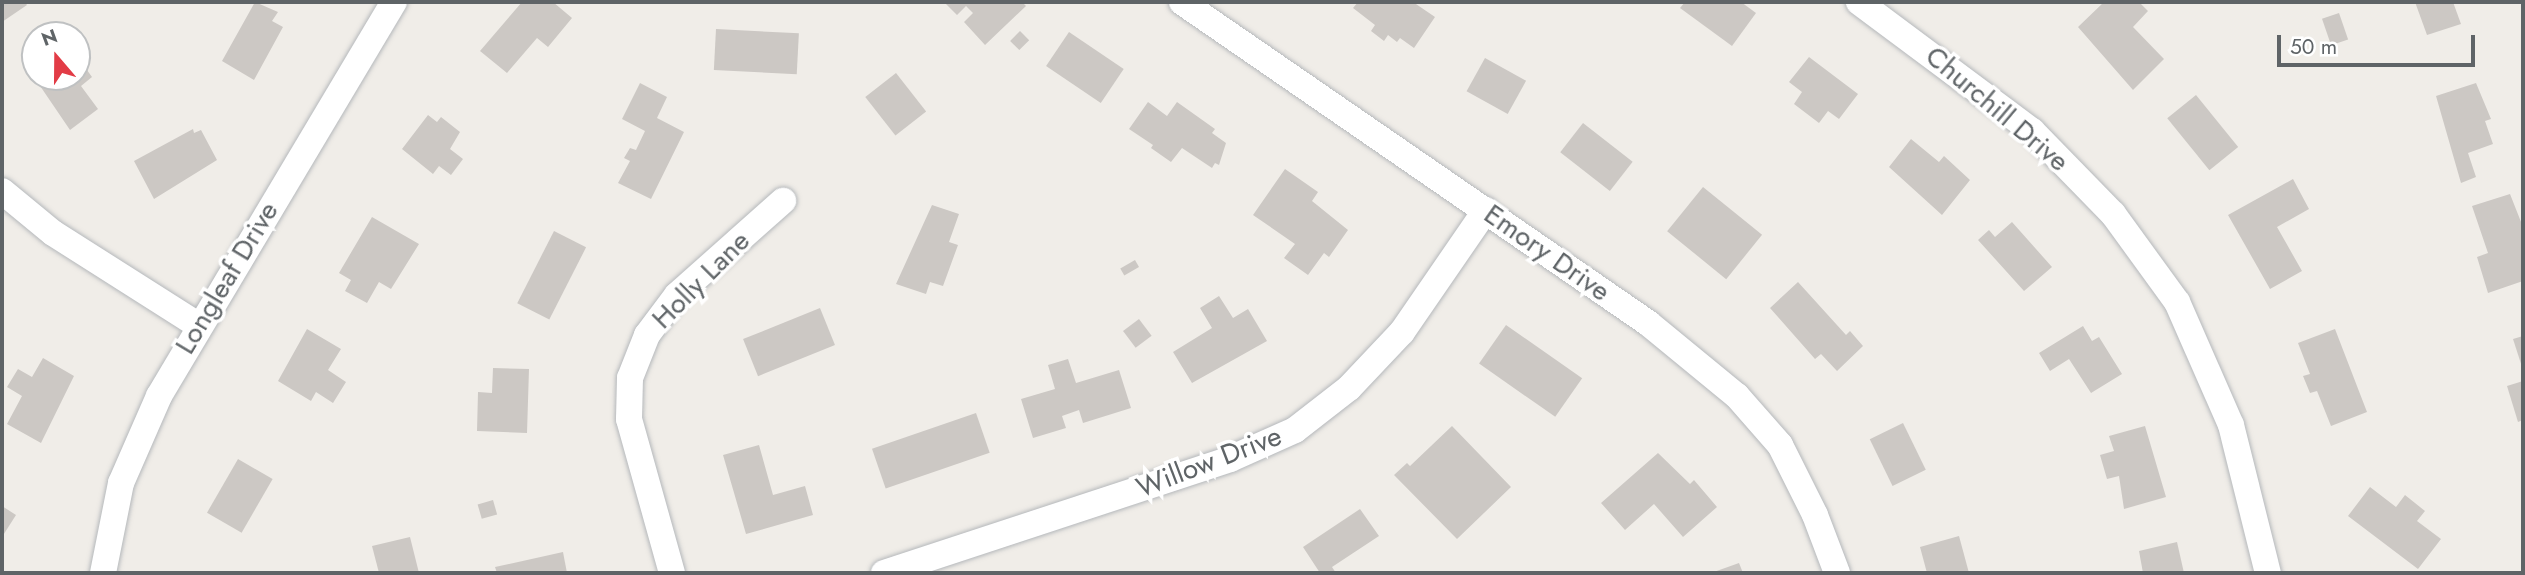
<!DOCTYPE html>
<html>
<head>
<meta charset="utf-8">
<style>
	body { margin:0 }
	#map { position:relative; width:2525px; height:575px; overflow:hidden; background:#f0ede8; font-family:Jost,sans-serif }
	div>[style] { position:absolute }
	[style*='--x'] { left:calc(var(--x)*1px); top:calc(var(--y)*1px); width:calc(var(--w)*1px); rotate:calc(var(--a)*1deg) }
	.building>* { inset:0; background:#ccc8c4; transform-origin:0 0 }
	.roads { filter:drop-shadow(0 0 2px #b5b8bb) drop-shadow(0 0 2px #b5b8bb) }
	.street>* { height:26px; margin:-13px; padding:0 13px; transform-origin:13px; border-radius:13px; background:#fff }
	span { translate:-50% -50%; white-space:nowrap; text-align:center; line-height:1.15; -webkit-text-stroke:7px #fff; paint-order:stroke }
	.street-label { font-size:28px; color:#5f6467 }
	.frame { position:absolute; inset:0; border:4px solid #5f6467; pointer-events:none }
	.north { position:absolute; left:21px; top:21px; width:70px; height:70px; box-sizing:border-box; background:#fff; border:2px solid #bfc1c2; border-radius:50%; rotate:340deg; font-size:19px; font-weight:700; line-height:28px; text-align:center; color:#5f6467 }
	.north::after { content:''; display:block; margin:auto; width:24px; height:32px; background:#e23c46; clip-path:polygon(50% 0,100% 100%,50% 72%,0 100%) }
	.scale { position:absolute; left:2277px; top:35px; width:198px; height:32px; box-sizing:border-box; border:4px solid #5f6467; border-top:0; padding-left:9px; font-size:21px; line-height:24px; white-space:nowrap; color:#5f6467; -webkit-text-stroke:5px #fff; paint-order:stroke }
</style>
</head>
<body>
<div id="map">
	<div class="building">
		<div style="clip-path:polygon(2px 2px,25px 2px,27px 5px,2px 22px)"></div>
		<div style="clip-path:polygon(255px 2px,278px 12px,272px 21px,283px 27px,254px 80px,222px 61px)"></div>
		<div style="clip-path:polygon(522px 2px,553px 2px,572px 18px,548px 47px,537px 38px,507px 73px,480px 51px)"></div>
		<div style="clip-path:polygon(944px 2px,1022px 2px,1026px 6px,985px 45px,964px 22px,973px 13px,966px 6px,957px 15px)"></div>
		<div style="clip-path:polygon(1358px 2px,1413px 2px,1435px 17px,1414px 48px,1400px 38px,1397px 42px,1388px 35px,1384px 41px,1371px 31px,1375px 25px,1353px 8px)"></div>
		<div style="clip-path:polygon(1685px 2px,1741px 2px,1756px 13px,1732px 46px,1680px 8px)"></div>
		<div style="clip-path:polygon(2104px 2px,2139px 2px,2148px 11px,2133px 27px,2164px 59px,2133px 90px,2078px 27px)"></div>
		<div style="clip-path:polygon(2415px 2px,2453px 2px,2461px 24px,2427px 35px)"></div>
		<div style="left:2339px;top:13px;width:28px;height:18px;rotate:71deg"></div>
		<div style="left:716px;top:29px;width:83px;height:41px;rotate:3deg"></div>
		<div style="left:1020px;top:31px;width:13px;height:14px;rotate:45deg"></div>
		<div style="left:1069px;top:32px;width:66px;height:41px;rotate:34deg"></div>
		<div style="clip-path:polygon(1809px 57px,1858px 94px,1839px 119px,1828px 111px,1819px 123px,1794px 104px,1802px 92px,1789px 82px)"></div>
		<div style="left:1485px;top:58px;width:47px;height:38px;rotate:29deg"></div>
		<div style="clip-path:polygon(79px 59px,92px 77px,81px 86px,98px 109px,70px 130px,34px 77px,77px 77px)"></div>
		<div style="left:896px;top:73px;width:49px;height:39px;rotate:52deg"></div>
		<div style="clip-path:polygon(640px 83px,667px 97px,657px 118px,684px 132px,651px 199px,618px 183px,630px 161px,624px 158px,630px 148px,636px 150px,645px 131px,622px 119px)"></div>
		<div style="clip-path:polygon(2476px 83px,2491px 119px,2485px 121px,2493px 144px,2468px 153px,2476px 177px,2461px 183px,2436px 96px)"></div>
		<div style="left:2196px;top:95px;width:67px;height:37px;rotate:51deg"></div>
		<div style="clip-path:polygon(1148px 102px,1167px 116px,1177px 102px,1215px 129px,1212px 133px,1226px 143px,1219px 165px,1215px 163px,1212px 168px,1182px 148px,1171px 162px,1151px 148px,1153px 145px,1129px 129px)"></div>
		<div style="clip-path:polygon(428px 115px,437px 122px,441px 117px,460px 132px,450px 149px,463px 159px,451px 175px,439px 166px,433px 174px,402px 149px)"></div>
		<div style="left:1583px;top:123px;width:63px;height:37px;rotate:38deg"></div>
		<div style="clip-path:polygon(193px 129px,194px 133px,201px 130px,217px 160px,154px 199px,134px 161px)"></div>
		<div style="clip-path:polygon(1911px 139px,1939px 162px,1944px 156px,1970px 180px,1942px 215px,1889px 167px)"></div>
		<div style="clip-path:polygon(1285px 169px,1318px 192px,1312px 201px,1348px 230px,1329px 257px,1324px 253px,1308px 275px,1284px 258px,1295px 244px,1253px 215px)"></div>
		<div style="clip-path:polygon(2293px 179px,2309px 209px,2277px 227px,2302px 271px,2270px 289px,2228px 215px)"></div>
		<div style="left:1703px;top:187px;width:76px;height:57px;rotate:39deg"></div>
		<div style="clip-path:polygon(2510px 194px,2523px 227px,2523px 281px,2488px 293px,2477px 257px,2488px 253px,2472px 206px)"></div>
		<div style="clip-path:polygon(932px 205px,959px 214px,949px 242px,958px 245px,943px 286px,930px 282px,926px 294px,896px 284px)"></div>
		<div style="clip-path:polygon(372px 217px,419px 244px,391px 289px,379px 282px,367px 303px,345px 291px,351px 280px,339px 273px)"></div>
		<div style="clip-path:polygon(2012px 222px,2052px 267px,2024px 291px,1978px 240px,1989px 230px,1995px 237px)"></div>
		<div style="left:554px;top:231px;width:36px;height:81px;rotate:27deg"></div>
		<div style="left:1135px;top:260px;width:8px;height:17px;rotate:60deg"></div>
		<div style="clip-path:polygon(1798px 282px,1846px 335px,1850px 331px,1863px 346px,1837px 371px,1821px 354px,1815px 359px,1770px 308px)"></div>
		<div style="clip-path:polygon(1219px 296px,1233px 318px,1248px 309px,1267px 341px,1192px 383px,1173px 352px,1212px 328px,1200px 308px)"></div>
		<div style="left:820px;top:308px;width:40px;height:83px;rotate:68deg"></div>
		<div style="left:1139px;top:319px;width:21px;height:20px;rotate:53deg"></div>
		<div style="left:1506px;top:325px;width:93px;height:47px;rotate:35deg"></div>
		<div style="clip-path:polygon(2083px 326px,2092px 341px,2099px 337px,2122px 374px,2091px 393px,2069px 359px,2050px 371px,2039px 353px)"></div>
		<div style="clip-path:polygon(307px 329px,341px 349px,328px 370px,346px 382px,333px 403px,316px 392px,311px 401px,278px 381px)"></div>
		<div style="clip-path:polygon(2335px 329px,2367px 412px,2331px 426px,2317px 391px,2310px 393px,2303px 376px,2310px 374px,2298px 343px)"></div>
		<div style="clip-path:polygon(2523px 336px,2523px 370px,2513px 339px)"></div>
		<div style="clip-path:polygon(43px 358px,74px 376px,41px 443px,7px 424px,22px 396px,7px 387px,18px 369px,32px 377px)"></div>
		<div style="clip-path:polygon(1068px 359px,1076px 383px,1119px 370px,1131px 408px,1083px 423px,1079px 410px,1062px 416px,1066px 428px,1033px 438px,1021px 399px,1055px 389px,1048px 365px)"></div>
		<div style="clip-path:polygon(493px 368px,529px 369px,527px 433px,477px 431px,478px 392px,492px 393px)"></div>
		<div style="clip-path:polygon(2523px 381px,2523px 420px,2518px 422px,2507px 386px)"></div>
		<div style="left:976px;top:413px;width:42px;height:110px;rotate:71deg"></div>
		<div style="left:1903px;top:423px;width:52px;height:37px;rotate:64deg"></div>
		<div style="clip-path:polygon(1452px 426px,1511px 487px,1457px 539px,1394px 475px,1407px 463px,1410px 466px)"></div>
		<div style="clip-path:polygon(2145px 426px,2166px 497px,2124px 509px,2119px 476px,2107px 479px,2100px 455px,2114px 451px,2109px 436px)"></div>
		<div style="clip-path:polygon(759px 445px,773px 495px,805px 486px,813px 515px,746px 534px,723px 455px)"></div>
		<div style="clip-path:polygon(1658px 453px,1690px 484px,1694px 480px,1717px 507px,1683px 537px,1654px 504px,1625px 530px,1601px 503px)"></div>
		<div style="left:238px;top:459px;width:40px;height:62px;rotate:30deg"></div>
		<div style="clip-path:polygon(2370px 487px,2396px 507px,2405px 495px,2425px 511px,2417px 521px,2441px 539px,2418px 569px,2348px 516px)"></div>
		<div style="left:493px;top:500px;width:15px;height:16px;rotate:74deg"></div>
		<div style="clip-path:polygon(2px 506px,16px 515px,2px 537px)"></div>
		<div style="clip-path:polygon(1360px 509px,1379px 536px,1332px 567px,1336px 573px,1320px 573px,1303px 547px)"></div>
		<div style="clip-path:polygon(1959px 536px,1969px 573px,1927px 573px,1920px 547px)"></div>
		<div style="clip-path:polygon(410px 537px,419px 573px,379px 573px,372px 546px)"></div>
		<div style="clip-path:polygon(2177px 542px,2184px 573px,2143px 573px,2139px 551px)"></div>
		<div style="clip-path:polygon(563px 552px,567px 573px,497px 573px,495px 567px)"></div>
		<div style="clip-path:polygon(1739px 563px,1743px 573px,1711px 573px)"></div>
	</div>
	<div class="roads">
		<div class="street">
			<div style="--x:1182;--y:2;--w:566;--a:34.56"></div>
			<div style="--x:1648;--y:323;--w:115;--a:39.4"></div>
			<div style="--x:1737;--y:396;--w:65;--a:48.7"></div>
			<div style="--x:1780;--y:445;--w:78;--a:63.4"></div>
			<div style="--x:1815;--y:515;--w:62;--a:69.2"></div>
			<div style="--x:1859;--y:2;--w:216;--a:36.7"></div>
			<div style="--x:2032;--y:131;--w:116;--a:45.7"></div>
			<div style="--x:2113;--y:214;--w:109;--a:54"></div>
			<div style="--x:2177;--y:302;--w:134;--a:66.3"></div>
			<div style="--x:2231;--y:425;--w:153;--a:76"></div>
			<div style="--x:2;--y:191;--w:66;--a:39.5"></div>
			<div style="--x:53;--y:233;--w:172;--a:32.4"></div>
			<div style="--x:103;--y:573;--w:92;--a:-78.7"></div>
			<div style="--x:121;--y:483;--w:95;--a:-66.4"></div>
			<div style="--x:159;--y:396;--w:459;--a:-59.2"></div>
			<div style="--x:672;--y:573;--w:160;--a:-105.6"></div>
			<div style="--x:629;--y:419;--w:41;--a:-88.6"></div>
			<div style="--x:630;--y:378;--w:46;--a:-68.4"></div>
			<div style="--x:647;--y:335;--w:50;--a:-53.1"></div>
			<div style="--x:677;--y:295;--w:142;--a:-41.6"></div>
			<div style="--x:884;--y:573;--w:364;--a:-18.2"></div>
			<div style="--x:1230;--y:459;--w:71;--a:-24"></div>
			<div style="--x:1295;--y:430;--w:68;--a:-37.9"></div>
			<div style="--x:1349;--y:388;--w:77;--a:-46.6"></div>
			<div style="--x:1402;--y:332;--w:148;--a:-55.5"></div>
		</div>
	</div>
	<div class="street-label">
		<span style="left:1997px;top:109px;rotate:40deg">Churchill Drive</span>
		<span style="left:1547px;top:253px;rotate:35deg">Emory Drive</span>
		<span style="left:227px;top:278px;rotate:-59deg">Longleaf Drive</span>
		<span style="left:701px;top:280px;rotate:-45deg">Holly Lane</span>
		<span style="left:1209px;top:462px;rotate:-21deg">Willow Drive</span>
	</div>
	<div class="frame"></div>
	<div class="north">N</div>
	<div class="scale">50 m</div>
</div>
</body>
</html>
